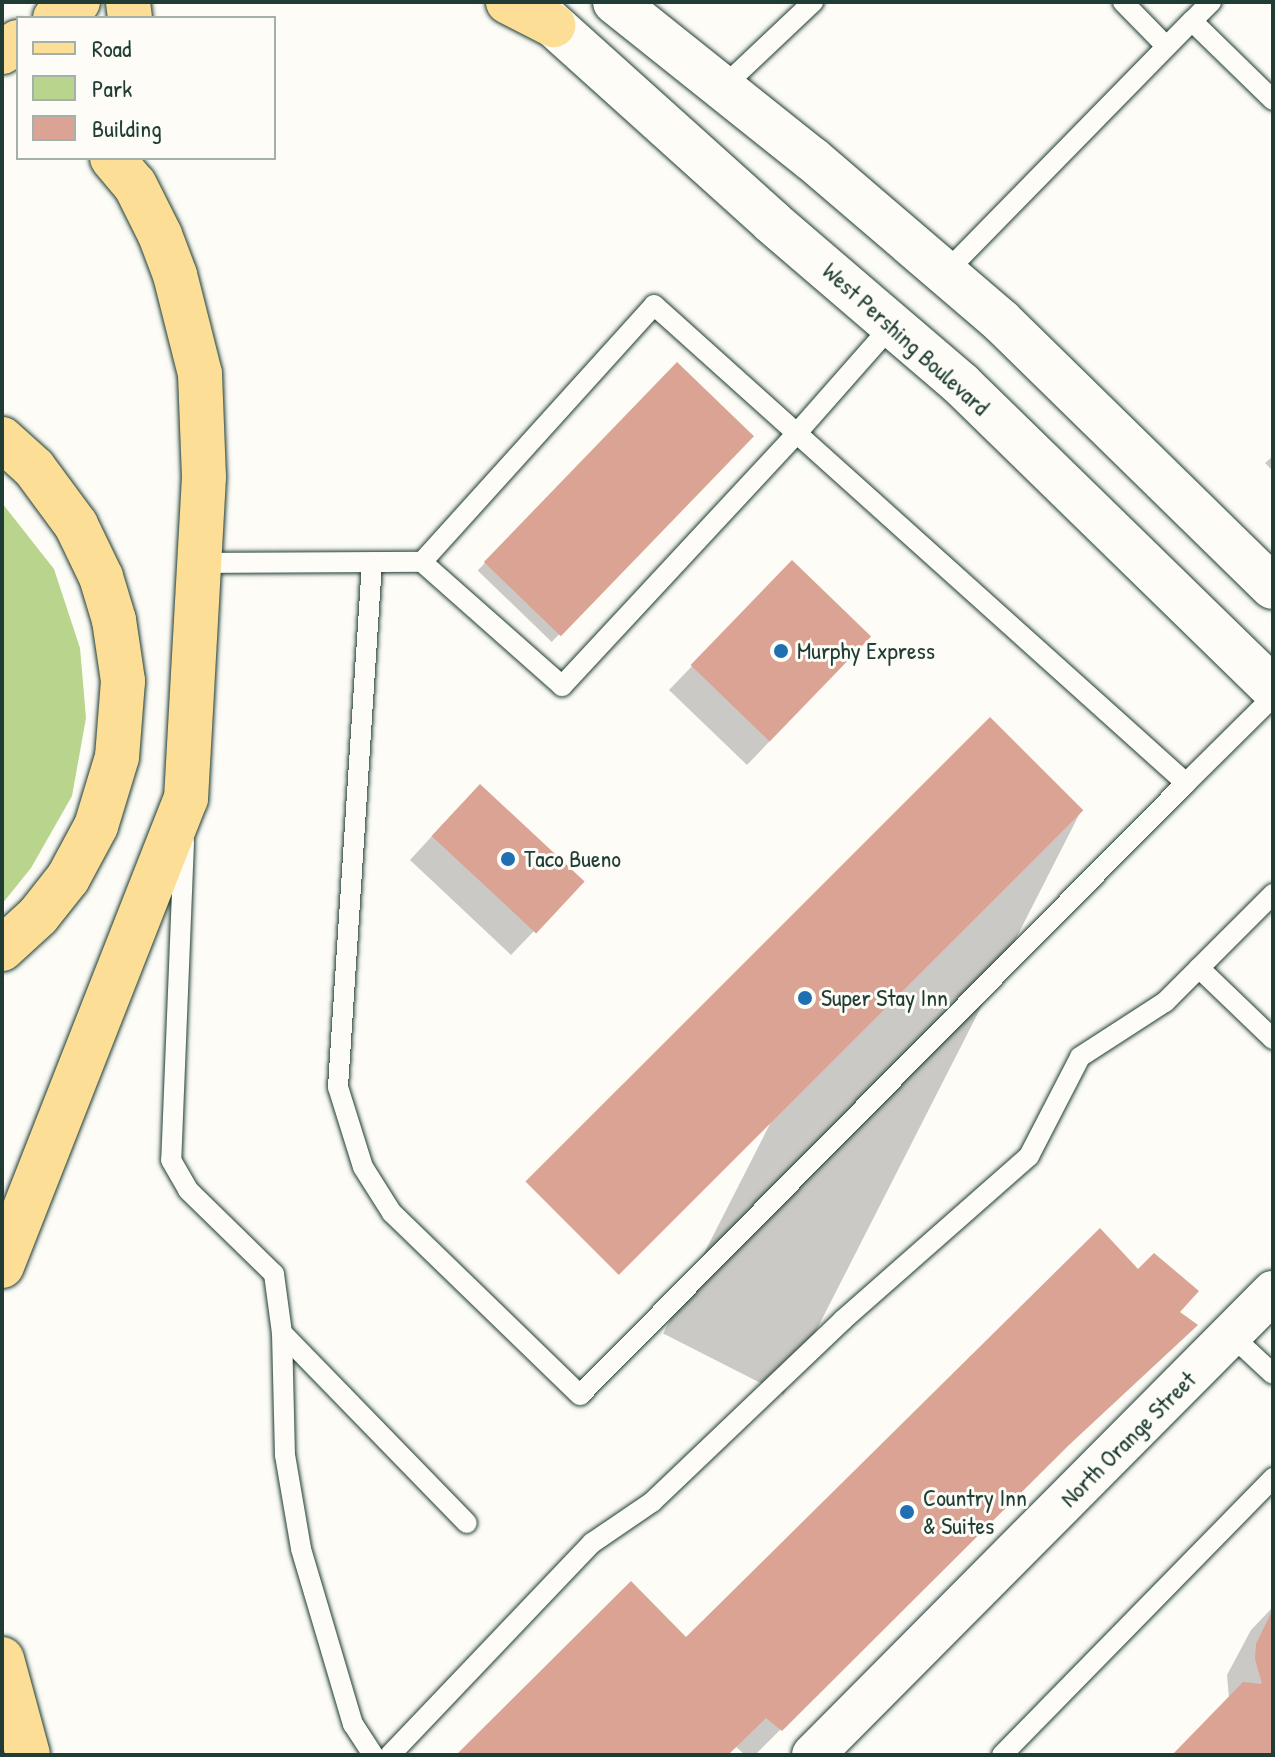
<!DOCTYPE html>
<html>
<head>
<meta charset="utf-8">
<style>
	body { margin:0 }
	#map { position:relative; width:1275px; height:1757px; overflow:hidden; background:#fdfcf7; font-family:"Patrick Hand",sans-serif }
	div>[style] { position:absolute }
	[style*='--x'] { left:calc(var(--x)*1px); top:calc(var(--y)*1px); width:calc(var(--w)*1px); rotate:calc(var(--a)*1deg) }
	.green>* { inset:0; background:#b9d58d }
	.shadow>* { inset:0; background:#0003; transform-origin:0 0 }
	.building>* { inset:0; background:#daa394; transform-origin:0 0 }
	.roads { filter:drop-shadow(0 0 2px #1f3d34) drop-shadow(0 0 2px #1f3d34) }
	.lane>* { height:20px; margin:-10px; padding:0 10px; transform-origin:10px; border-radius:10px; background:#fdfcf7 }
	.street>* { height:42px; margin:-21px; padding:0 21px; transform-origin:21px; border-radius:21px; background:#fdfcf7 }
	.secondary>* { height:44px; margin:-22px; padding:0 22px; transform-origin:22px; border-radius:22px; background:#fdfcf7 }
	.primary>* { height:44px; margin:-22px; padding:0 22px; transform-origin:22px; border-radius:22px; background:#fcde96 }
	.highway>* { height:44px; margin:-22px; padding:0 22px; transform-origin:22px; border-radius:22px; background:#fcde96 }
	.dots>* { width:22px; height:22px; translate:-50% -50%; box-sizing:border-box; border:4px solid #fdfcf7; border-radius:50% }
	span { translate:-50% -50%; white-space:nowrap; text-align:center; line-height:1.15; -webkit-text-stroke:6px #fdfcf7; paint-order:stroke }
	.street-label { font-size:24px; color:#1f3d34 }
	.poi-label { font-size:24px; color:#1f3d34 }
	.left { translate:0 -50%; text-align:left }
	.frame { position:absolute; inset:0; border:4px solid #1f3d34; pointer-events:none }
	.legend { position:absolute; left:16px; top:16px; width:260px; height:144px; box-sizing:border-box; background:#fdfcf7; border:2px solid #a4b0a9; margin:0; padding:10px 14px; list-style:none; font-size:24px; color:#1f3d34 }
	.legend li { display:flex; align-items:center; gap:16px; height:40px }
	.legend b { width:40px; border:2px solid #a4b0a9 }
</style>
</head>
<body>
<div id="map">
	<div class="green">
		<div style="clip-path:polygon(2px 503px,54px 569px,80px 648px,86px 718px,72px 796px,31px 868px,2px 904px)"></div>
	</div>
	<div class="shadow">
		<div style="left:677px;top:364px;width:103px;height:287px;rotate:44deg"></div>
		<div style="clip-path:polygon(1273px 456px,1273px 471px,1265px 463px)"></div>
		<div style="clip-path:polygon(769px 586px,770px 741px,747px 765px,669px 690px)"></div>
		<div style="left:961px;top:749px;width:135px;height:656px;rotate:27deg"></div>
		<div style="clip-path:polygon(456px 810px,581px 882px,511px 955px,410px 860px)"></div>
		<div style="clip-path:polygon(1177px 1312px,1195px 1326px,1036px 1474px,755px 1755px,745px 1755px,735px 1746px,726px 1755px,459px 1755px,686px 1640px)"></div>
		<div style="clip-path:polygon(1273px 1607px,1273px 1755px,1174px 1755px,1229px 1699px,1227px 1675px,1251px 1630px)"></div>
	</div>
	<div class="building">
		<div style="left:677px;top:362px;width:107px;height:278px;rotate:44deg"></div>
		<div style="left:792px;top:560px;width:110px;height:146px;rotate:44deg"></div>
		<div style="left:990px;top:717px;width:132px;height:657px;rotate:45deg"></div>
		<div style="left:480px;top:784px;width:143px;height:71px;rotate:43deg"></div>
		<div style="clip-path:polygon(1100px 1228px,1138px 1269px,1154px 1253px,1199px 1291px,1180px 1312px,1198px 1325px,1069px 1445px,782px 1731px,766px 1718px,728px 1755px,456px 1755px,631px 1581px,686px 1637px)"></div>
		<div style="clip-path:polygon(1273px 1609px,1273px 1755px,1172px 1755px,1243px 1682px,1262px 1684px,1255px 1659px,1256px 1644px)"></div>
	</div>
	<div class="roads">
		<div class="lane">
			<div style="--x:1123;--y:2;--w:62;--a:45.7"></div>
			<div style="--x:1192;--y:21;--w:27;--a:-45"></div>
			<div style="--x:721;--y:89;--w:127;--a:-43.4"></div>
			<div style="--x:945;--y:273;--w:353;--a:-45.6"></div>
			<div style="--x:1192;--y:21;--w:113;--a:44.3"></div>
			<div style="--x:422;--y:562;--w:187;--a:41.5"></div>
			<div style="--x:562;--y:686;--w:345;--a:-47.1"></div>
			<div style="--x:797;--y:433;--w:145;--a:-48.6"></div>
			<div style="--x:199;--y:563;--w:223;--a:-0.3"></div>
			<div style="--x:422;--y:562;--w:346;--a:-47.9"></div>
			<div style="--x:654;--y:305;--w:715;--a:41.94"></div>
			<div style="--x:1186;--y:783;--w:861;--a:134.72"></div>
			<div style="--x:580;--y:1395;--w:262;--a:-135.9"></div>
			<div style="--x:392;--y:1213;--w:54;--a:-122.2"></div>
			<div style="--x:363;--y:1167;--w:84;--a:-107.4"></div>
			<div style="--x:338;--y:1087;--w:526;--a:-86.29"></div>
			<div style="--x:1186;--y:783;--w:122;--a:-44.7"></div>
			<div style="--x:184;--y:842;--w:318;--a:92.3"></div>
			<div style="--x:171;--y:1160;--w:34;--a:60"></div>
			<div style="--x:188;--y:1190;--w:120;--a:44.3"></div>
			<div style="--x:274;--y:1274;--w:60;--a:82.3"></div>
			<div style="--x:282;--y:1333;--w:122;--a:88.6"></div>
			<div style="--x:285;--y:1455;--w:95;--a:80.3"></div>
			<div style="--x:301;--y:1549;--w:183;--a:73.5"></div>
			<div style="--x:353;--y:1724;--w:37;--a:57"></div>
			<div style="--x:1199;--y:968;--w:103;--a:43.8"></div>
			<div style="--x:282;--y:1333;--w:265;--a:45.8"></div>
			<div style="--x:1231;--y:1335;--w:57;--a:42.9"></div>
			<div style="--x:390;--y:1755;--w:293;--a:-46.4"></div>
			<div style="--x:592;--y:1543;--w:73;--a:-34.3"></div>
			<div style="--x:652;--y:1502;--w:264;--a:-43.6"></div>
			<div style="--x:843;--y:1320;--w:248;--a:-41.4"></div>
			<div style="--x:1029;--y:1156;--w:111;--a:-62.7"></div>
			<div style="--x:1080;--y:1057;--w:101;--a:-32.9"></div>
			<div style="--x:1165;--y:1002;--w:153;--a:-45"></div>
			<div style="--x:1002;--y:1755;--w:388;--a:-45.6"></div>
		</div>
		<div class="street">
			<div style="--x:813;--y:1755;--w:653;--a:-45.19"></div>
		</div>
		<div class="secondary">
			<div style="--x:528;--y:2;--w:329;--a:42"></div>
			<div style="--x:772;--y:222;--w:249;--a:40.6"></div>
			<div style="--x:961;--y:384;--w:436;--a:44.3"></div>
			<div style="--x:615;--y:2;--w:252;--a:38.6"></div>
			<div style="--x:812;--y:159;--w:249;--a:40.6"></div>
			<div style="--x:1001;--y:321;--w:380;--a:44.4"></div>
		</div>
		<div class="primary">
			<div style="--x:128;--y:2;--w:16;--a:83"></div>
			<div style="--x:508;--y:2;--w:51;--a:27.1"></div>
			<div style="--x:55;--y:18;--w:28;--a:-35"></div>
			<div style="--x:2;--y:52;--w:19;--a:-32"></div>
			<div style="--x:112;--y:158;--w:35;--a:50"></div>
			<div style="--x:135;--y:185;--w:56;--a:63.4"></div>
			<div style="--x:160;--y:235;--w:43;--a:69.4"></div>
			<div style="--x:175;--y:275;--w:102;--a:75.8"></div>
			<div style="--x:200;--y:374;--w:103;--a:87.8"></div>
			<div style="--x:204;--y:477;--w:322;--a:93.2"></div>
		</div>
		<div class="highway">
			<div style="--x:2;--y:439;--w:43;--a:42.2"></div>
			<div style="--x:34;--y:468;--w:71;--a:53.6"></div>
			<div style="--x:76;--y:525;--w:58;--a:64.3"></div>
			<div style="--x:101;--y:577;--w:45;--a:73.2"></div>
			<div style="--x:114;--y:620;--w:62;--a:81.6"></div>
			<div style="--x:123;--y:681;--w:76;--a:94.5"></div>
			<div style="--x:117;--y:757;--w:72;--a:106.9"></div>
			<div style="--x:96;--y:826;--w:59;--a:118.3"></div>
			<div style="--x:68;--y:878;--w:48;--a:128.3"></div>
			<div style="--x:38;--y:916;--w:49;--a:137.5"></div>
			<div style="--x:2;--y:1266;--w:503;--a:-68.54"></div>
			<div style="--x:2;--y:1659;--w:99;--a:74.8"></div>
		</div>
	</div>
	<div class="dots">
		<div style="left:781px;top:651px;background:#1f6fb2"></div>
		<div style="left:508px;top:859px;background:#1f6fb2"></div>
		<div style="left:805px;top:998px;background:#1f6fb2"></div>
		<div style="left:907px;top:1512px;background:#1f6fb2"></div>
	</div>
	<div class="street-label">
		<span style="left:906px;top:339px;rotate:42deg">West Pershing Boulevard</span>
		<span style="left:1128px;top:1439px;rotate:-45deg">North Orange Street</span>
	</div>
	<div class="poi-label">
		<span class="left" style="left:797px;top:651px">Murphy Express</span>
		<span class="left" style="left:524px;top:859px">Taco Bueno</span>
		<span class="left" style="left:821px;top:998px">Super Stay Inn</span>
		<span class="left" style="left:923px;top:1512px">Country Inn<br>&amp; Suites</span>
	</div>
	<div class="frame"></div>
	<ul class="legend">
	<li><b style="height:10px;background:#fcde96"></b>Road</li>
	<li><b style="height:22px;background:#b9d58d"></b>Park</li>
	<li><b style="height:22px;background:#daa394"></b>Building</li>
	</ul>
</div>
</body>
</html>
